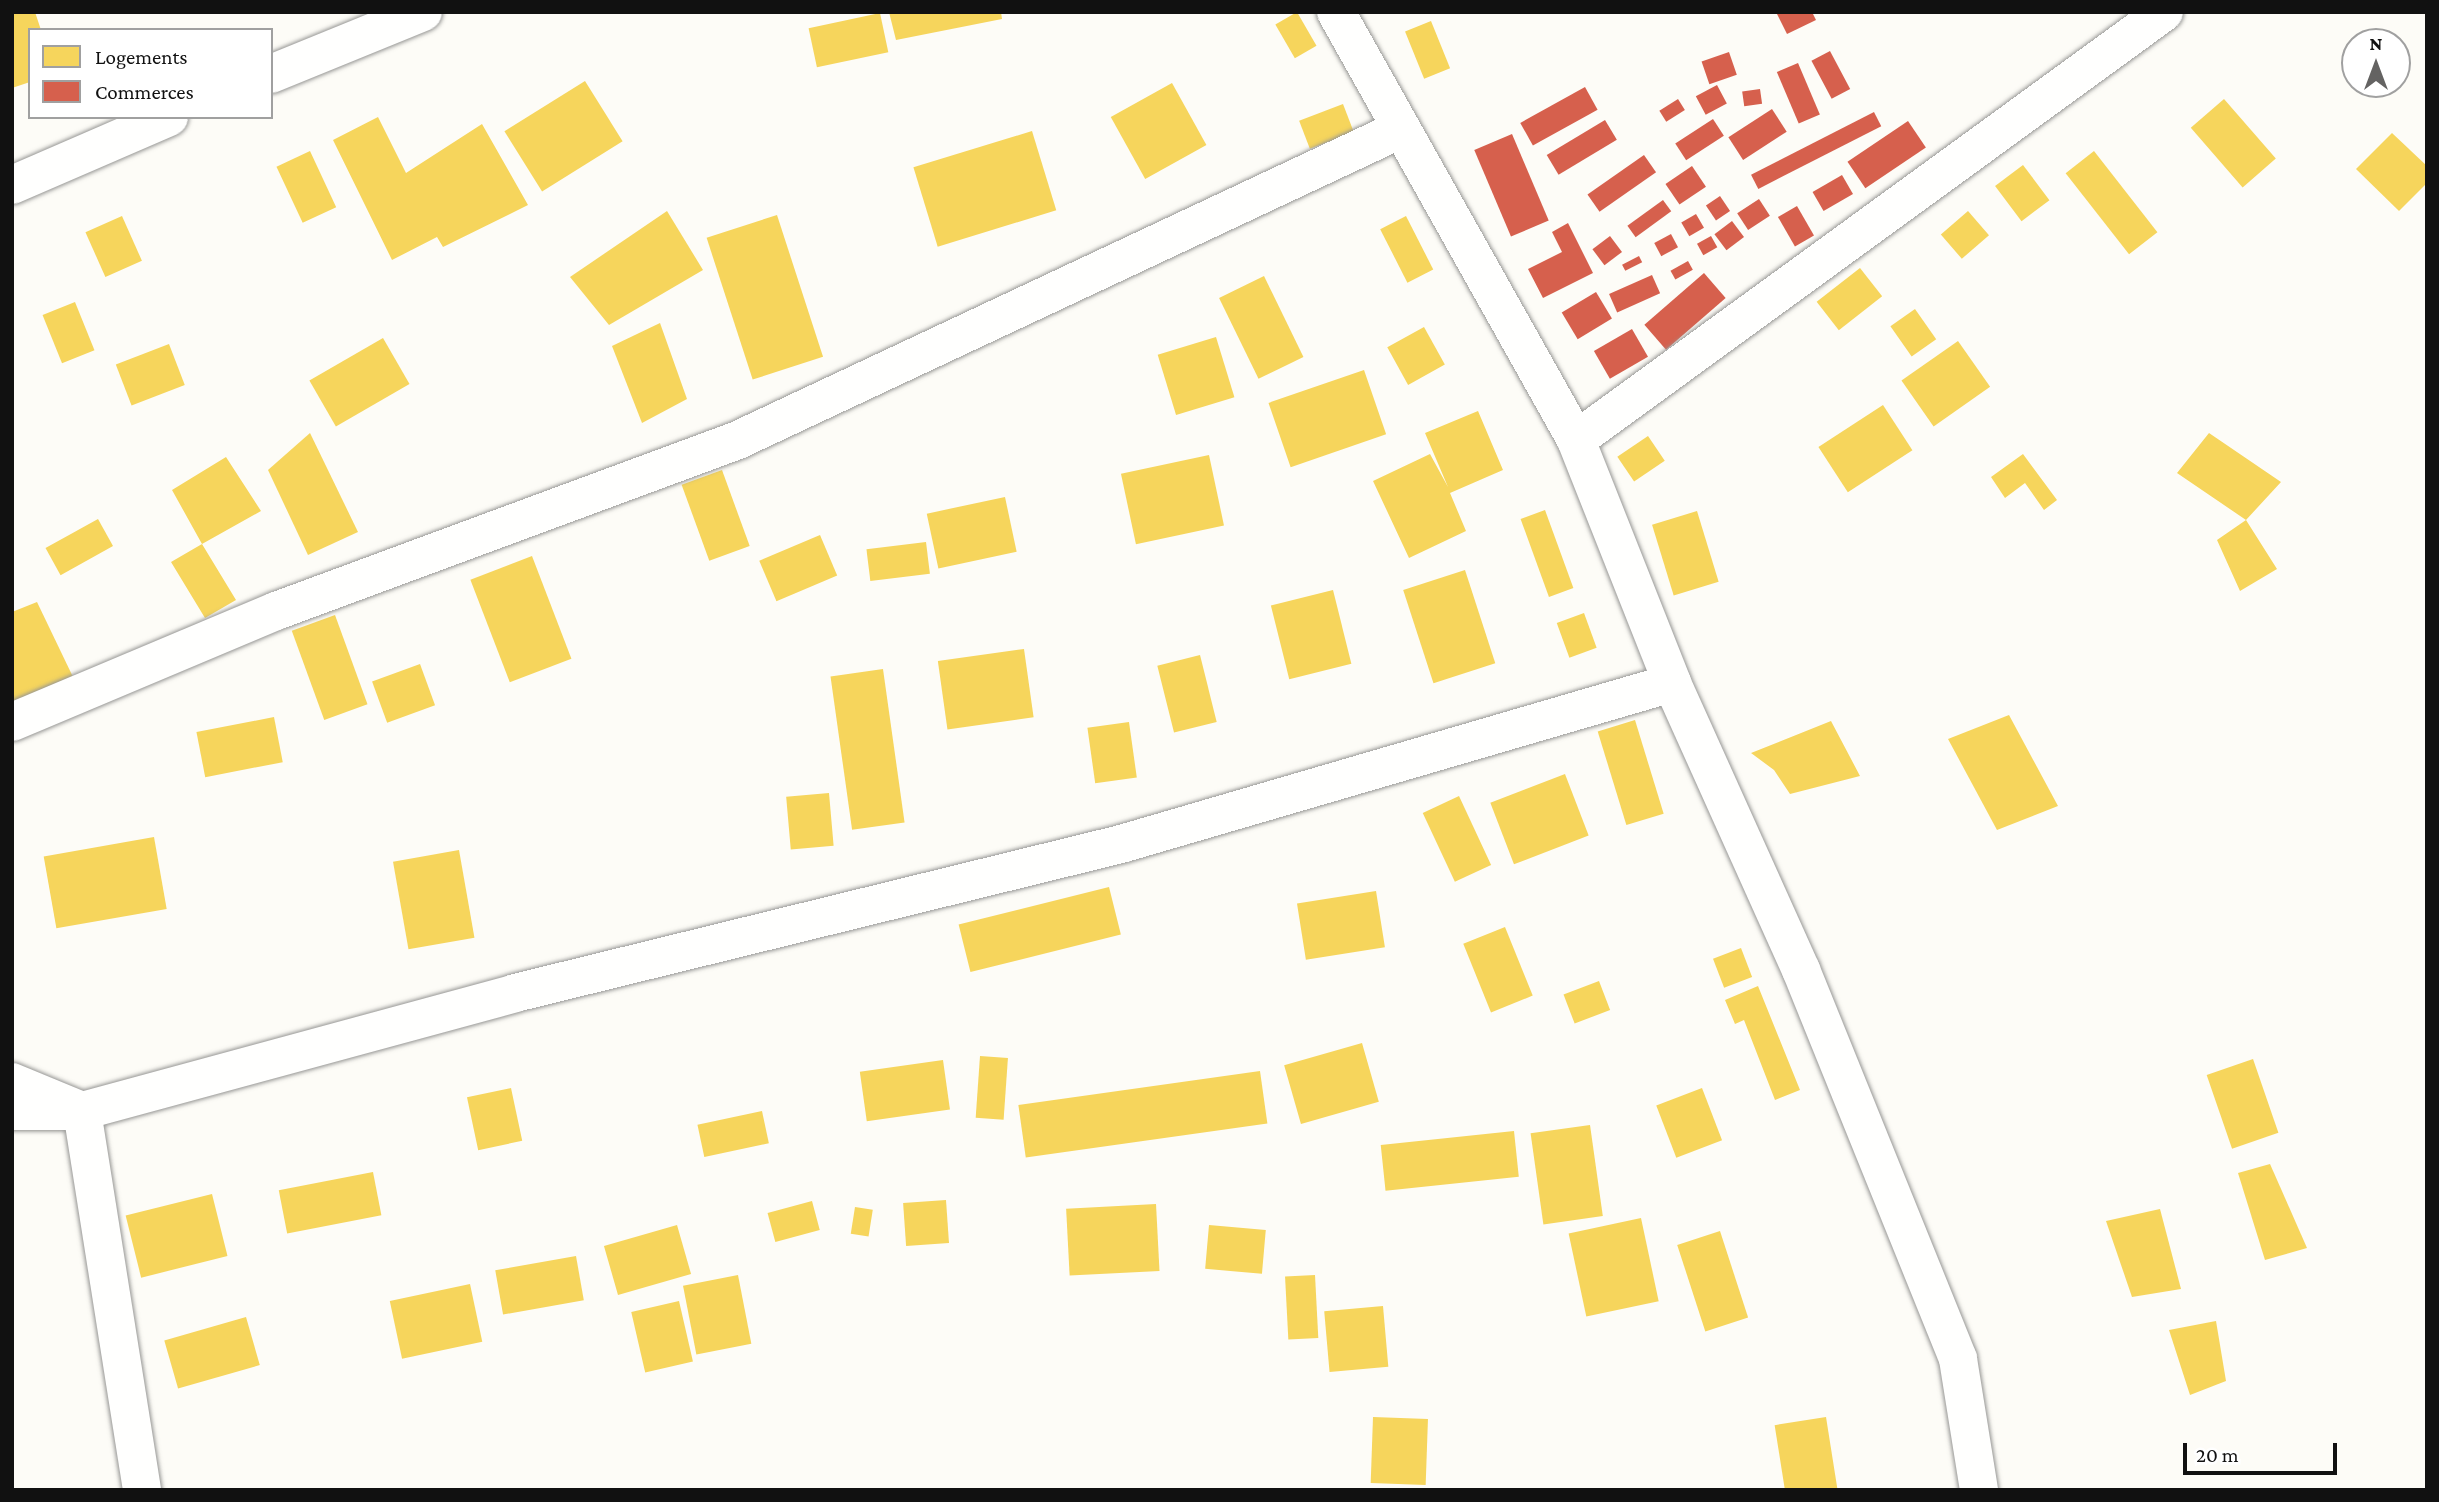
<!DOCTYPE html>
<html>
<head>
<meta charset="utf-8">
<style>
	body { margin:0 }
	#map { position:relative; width:2439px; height:1502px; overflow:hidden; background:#fdfcf7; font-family:"Crimson Pro",serif }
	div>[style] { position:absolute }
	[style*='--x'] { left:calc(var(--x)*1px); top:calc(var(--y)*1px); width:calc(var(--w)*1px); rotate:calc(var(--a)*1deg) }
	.homes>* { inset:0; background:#f6d55c; transform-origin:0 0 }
	.shops>* { inset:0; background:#d6604d; transform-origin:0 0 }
	.roads { filter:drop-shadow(0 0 2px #979795) drop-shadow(0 0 2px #979795) }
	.minor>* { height:38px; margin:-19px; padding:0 19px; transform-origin:19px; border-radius:19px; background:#fffffe }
	.tertiary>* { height:38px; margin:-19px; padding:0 19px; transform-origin:19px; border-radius:19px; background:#fffffe }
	span { translate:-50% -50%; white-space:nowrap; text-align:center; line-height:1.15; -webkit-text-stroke:7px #fff; paint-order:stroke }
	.frame { position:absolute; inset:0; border:14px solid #111; pointer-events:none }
	.legend { position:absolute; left:28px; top:28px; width:245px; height:91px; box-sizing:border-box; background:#fff; border:2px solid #a0a0a0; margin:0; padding:9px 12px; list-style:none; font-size:21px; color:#111 }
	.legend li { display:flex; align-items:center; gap:14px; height:35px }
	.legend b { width:35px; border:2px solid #a0a0a0 }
	.north { position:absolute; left:2341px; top:28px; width:70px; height:70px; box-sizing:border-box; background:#fff; border:2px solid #a0a0a0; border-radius:50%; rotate:0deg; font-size:19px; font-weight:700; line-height:28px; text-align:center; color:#111 }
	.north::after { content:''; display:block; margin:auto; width:24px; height:32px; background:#646362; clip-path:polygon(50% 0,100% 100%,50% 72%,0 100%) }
	.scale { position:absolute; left:2183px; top:1443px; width:154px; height:32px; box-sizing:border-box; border:4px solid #111; border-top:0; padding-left:9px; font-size:21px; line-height:24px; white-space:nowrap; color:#111; -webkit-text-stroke:5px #fff; paint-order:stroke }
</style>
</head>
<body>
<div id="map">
	<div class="homes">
		<div style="clip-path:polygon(12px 12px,35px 12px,41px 30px,30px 30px,30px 82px,12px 88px)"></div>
		<div style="clip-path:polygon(889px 12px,1001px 12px,1002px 19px,896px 40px)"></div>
		<div style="left:1297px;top:12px;width:39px;height:25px;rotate:60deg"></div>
		<div style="left:880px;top:13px;width:40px;height:73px;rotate:78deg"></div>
		<div style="left:1431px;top:21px;width:51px;height:28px;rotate:68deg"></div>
		<div style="left:585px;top:81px;width:71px;height:95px;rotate:58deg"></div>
		<div style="left:1172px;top:83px;width:71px;height:70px;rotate:61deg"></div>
		<div style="left:2224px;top:99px;width:79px;height:44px;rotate:49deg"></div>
		<div style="left:1343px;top:104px;width:30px;height:47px;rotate:69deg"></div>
		<div style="clip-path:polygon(378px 117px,406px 173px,482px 124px,528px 205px,443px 247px,437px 237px,392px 260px,333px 140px)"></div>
		<div style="left:1032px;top:131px;width:83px;height:124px;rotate:73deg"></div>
		<div style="clip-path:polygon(2392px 133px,2427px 166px,2427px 183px,2399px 211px,2356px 169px)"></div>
		<div style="left:310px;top:151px;width:62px;height:37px;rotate:65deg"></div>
		<div style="left:2094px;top:151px;width:103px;height:36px;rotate:52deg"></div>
		<div style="left:2023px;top:165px;width:44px;height:35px;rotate:53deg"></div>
		<div style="clip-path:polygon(667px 211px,703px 270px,609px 325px,570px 277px)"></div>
		<div style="left:1968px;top:211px;width:32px;height:36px;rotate:49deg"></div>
		<div style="left:777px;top:215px;width:149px;height:74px;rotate:72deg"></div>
		<div style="left:122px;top:216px;width:49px;height:40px;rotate:66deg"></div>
		<div style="left:1406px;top:216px;width:60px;height:29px;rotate:63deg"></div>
		<div style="left:1860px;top:268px;width:36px;height:55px;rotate:52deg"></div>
		<div style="left:1264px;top:276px;width:90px;height:50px;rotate:64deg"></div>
		<div style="left:75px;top:302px;width:52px;height:35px;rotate:68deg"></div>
		<div style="left:1915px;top:309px;width:37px;height:30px;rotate:55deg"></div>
		<div style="clip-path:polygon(660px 323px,687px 399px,642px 423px,612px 346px)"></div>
		<div style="left:1424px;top:327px;width:43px;height:42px;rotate:61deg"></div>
		<div style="left:1216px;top:337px;width:63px;height:61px;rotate:73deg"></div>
		<div style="left:383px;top:338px;width:53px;height:85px;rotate:60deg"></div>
		<div style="left:1958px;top:341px;width:56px;height:69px;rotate:55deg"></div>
		<div style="left:169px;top:344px;width:44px;height:57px;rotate:69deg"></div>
		<div style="left:1364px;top:370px;width:68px;height:101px;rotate:71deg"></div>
		<div style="left:1883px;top:405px;width:54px;height:77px;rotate:57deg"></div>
		<div style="clip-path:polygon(1478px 411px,1503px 470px,1450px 493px,1466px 531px,1409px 558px,1373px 481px,1430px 454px,1448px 487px,1425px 433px)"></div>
		<div style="clip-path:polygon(310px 433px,358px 532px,308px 555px,268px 470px)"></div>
		<div style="clip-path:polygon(2209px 433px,2281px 482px,2246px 520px,2277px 569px,2240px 591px,2217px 540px,2246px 520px,2177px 473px)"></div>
		<div style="left:1648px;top:436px;width:30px;height:37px;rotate:56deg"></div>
		<div style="clip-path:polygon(2023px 454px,2057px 500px,2044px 510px,2025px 483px,2005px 498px,1991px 477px)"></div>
		<div style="left:1209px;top:455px;width:72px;height:90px;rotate:78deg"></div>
		<div style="clip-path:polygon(226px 457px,261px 511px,202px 544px,236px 600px,205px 618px,171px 562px,202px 544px,172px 490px)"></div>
		<div style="left:722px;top:470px;width:81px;height:43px;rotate:70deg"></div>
		<div style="left:1005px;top:497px;width:56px;height:80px;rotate:78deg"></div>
		<div style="left:1545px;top:510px;width:83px;height:26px;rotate:70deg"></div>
		<div style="left:1697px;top:511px;width:74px;height:47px;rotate:73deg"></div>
		<div style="left:98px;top:519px;width:31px;height:60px;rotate:61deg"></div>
		<div style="left:820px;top:535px;width:44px;height:66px;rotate:67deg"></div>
		<div style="left:926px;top:542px;width:32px;height:60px;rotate:83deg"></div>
		<div style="left:532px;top:556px;width:110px;height:66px;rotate:69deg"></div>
		<div style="left:1465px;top:570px;width:98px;height:65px;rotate:72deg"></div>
		<div style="left:1333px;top:590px;width:76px;height:64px;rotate:76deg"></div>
		<div style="clip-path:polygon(37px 602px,73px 677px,12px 704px,12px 612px)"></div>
		<div style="left:1584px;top:613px;width:37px;height:29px;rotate:70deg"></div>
		<div style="left:335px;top:615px;width:95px;height:46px;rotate:70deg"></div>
		<div style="left:1024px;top:649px;width:69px;height:87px;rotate:82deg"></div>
		<div style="left:1200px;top:655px;width:69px;height:44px;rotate:76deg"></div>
		<div style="left:420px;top:664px;width:44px;height:51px;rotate:70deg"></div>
		<div style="left:883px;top:669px;width:155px;height:53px;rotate:82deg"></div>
		<div style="clip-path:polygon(2009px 715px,2058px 806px,1997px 830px,1948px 739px)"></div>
		<div style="left:274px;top:717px;width:46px;height:79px;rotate:79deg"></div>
		<div style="left:1635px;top:720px;width:98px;height:39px;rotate:73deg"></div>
		<div style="clip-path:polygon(1831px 721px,1860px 776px,1790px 794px,1774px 770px,1751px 753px)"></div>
		<div style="left:1129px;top:722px;width:56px;height:42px;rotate:82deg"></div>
		<div style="left:1565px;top:774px;width:66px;height:80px;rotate:69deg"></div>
		<div style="left:829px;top:793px;width:53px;height:43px;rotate:85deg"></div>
		<div style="left:1459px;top:796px;width:76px;height:40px;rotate:65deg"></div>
		<div style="left:154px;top:837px;width:73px;height:112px;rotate:80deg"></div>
		<div style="left:459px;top:850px;width:89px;height:67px;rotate:80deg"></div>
		<div style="left:1109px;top:887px;width:49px;height:155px;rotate:76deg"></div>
		<div style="left:1376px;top:891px;width:57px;height:80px;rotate:81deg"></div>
		<div style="left:1505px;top:927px;width:74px;height:45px;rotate:68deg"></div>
		<div style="left:1741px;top:948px;width:31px;height:30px;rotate:69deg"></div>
		<div style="left:1599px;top:981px;width:31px;height:38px;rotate:69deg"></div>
		<div style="clip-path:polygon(1758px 986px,1800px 1090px,1775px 1100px,1744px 1020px,1735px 1024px,1725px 1000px)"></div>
		<div style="left:1362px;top:1043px;width:61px;height:81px;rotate:74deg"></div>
		<div style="left:980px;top:1056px;width:28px;height:62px;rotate:4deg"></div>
		<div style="left:2253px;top:1059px;width:78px;height:49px;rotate:71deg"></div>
		<div style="left:943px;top:1060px;width:50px;height:84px;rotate:82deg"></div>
		<div style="left:1260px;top:1071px;width:53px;height:244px;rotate:82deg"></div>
		<div style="left:511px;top:1088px;width:54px;height:45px;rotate:78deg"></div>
		<div style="left:1702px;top:1088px;width:56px;height:49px;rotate:69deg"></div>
		<div style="left:762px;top:1111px;width:33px;height:66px;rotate:78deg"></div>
		<div style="left:1590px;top:1125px;width:92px;height:60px;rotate:82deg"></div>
		<div style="left:1514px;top:1131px;width:46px;height:134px;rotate:84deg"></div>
		<div style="clip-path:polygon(2270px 1164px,2307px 1248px,2265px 1260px,2238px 1173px)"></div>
		<div style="left:373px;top:1172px;width:44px;height:96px;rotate:79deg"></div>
		<div style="left:212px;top:1194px;width:64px;height:89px;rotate:76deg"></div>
		<div style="left:946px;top:1200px;width:43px;height:43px;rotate:86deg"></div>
		<div style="left:812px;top:1201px;width:30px;height:46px;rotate:75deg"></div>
		<div style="left:1156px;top:1204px;width:67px;height:90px;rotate:87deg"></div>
		<div style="left:855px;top:1207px;width:18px;height:27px;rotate:9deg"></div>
		<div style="clip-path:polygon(2160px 1209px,2181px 1289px,2132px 1297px,2106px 1221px)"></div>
		<div style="left:1641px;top:1218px;width:85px;height:74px;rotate:78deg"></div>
		<div style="left:677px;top:1225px;width:51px;height:76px;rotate:74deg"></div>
		<div style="left:1209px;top:1225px;width:57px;height:44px;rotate:5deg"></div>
		<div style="left:1720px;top:1231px;width:91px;height:45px;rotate:72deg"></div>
		<div style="left:576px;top:1256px;width:45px;height:82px;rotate:80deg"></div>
		<div style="left:738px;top:1275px;width:70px;height:56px;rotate:79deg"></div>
		<div style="left:1315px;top:1275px;width:63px;height:30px;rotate:87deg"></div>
		<div style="left:470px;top:1284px;width:59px;height:82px;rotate:78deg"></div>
		<div style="left:679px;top:1301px;width:62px;height:49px;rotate:77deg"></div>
		<div style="left:1383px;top:1306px;width:61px;height:59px;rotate:85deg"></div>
		<div style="left:246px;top:1317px;width:50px;height:85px;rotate:74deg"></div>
		<div style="clip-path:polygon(2216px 1321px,2226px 1381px,2190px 1395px,2169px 1330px)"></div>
		<div style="left:1373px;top:1417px;width:55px;height:66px;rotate:2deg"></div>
		<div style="left:1826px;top:1417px;width:74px;height:52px;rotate:81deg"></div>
	</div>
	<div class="shops">
		<div style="clip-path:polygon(1776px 12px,1812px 12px,1816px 20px,1787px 34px)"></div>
		<div style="left:1830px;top:51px;width:43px;height:21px;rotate:62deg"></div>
		<div style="left:1729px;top:52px;width:24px;height:29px;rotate:71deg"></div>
		<div style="left:1798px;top:63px;width:56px;height:23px;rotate:67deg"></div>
		<div style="left:1717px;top:85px;width:21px;height:24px;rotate:62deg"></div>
		<div style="left:1585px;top:87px;width:26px;height:74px;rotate:61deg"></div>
		<div style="left:1760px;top:89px;width:15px;height:18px;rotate:82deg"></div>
		<div style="left:1678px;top:99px;width:13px;height:22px;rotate:58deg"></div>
		<div style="left:1772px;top:109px;width:27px;height:52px;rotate:57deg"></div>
		<div style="left:1874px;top:112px;width:16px;height:138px;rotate:63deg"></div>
		<div style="left:1713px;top:119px;width:20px;height:45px;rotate:57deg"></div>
		<div style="left:1605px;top:120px;width:23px;height:68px;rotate:59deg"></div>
		<div style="left:1908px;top:121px;width:32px;height:73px;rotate:56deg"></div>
		<div style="left:1512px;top:134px;width:94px;height:41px;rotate:67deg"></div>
		<div style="left:1644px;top:155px;width:21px;height:69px;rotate:55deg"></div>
		<div style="left:1692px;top:166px;width:25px;height:32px;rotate:56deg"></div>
		<div style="left:1842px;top:175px;width:22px;height:34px;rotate:60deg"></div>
		<div style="left:1720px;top:196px;width:18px;height:17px;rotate:56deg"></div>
		<div style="left:1759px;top:199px;width:20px;height:26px;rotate:57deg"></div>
		<div style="left:1663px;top:200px;width:14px;height:44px;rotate:54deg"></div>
		<div style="left:1797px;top:206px;width:34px;height:22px;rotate:60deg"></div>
		<div style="left:1696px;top:214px;width:16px;height:17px;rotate:60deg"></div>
		<div style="left:1732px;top:221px;width:20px;height:22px;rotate:53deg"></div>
		<div style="clip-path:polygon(1568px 223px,1593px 273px,1543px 298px,1528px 269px,1562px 252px,1552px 232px)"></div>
		<div style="left:1671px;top:234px;width:15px;height:19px;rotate:62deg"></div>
		<div style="left:1610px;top:236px;width:20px;height:22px;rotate:53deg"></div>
		<div style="left:1711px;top:236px;width:13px;height:16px;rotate:61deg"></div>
		<div style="left:1639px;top:256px;width:7px;height:19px;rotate:63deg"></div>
		<div style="left:1688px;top:261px;width:10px;height:20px;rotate:61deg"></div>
		<div style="left:1704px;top:273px;width:33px;height:79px;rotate:49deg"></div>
		<div style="left:1652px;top:275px;width:20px;height:47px;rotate:66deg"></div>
		<div style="left:1596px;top:292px;width:31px;height:40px;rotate:59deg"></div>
		<div style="left:1632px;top:329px;width:32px;height:44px;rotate:60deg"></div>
	</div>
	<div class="roads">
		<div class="minor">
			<div style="--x:271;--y:74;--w:164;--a:-22.2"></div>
			<div style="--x:12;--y:185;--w:171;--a:-23.4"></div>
			<div style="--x:1576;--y:440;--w:727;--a:-36.05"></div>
			<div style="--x:12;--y:722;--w:286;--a:-22.8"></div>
			<div style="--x:276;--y:611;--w:493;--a:-20.3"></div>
			<div style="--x:738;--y:440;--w:732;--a:-25.13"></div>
			<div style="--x:12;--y:1082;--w:76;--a:22.5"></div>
			<div style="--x:82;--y:1111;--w:384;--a:81"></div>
			<div style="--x:12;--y:1111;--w:70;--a:0"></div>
			<div style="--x:82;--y:1111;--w:449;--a:-15.2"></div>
			<div style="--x:515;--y:993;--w:624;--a:-13.81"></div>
			<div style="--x:1121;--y:844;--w:574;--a:-16.29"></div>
		</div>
		<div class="tertiary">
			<div style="--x:1336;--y:12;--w:491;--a:60.7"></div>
			<div style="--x:1576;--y:440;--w:261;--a:68.4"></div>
			<div style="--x:1672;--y:683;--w:315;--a:65.8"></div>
			<div style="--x:1801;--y:970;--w:419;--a:68"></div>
			<div style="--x:1958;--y:1359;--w:133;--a:80.9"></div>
		</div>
	</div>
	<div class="frame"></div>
	<ul class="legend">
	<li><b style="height:19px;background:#f6d55c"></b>Logements</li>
	<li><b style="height:19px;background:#d6604d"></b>Commerces</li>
	</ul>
	<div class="north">N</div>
	<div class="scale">20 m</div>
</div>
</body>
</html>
